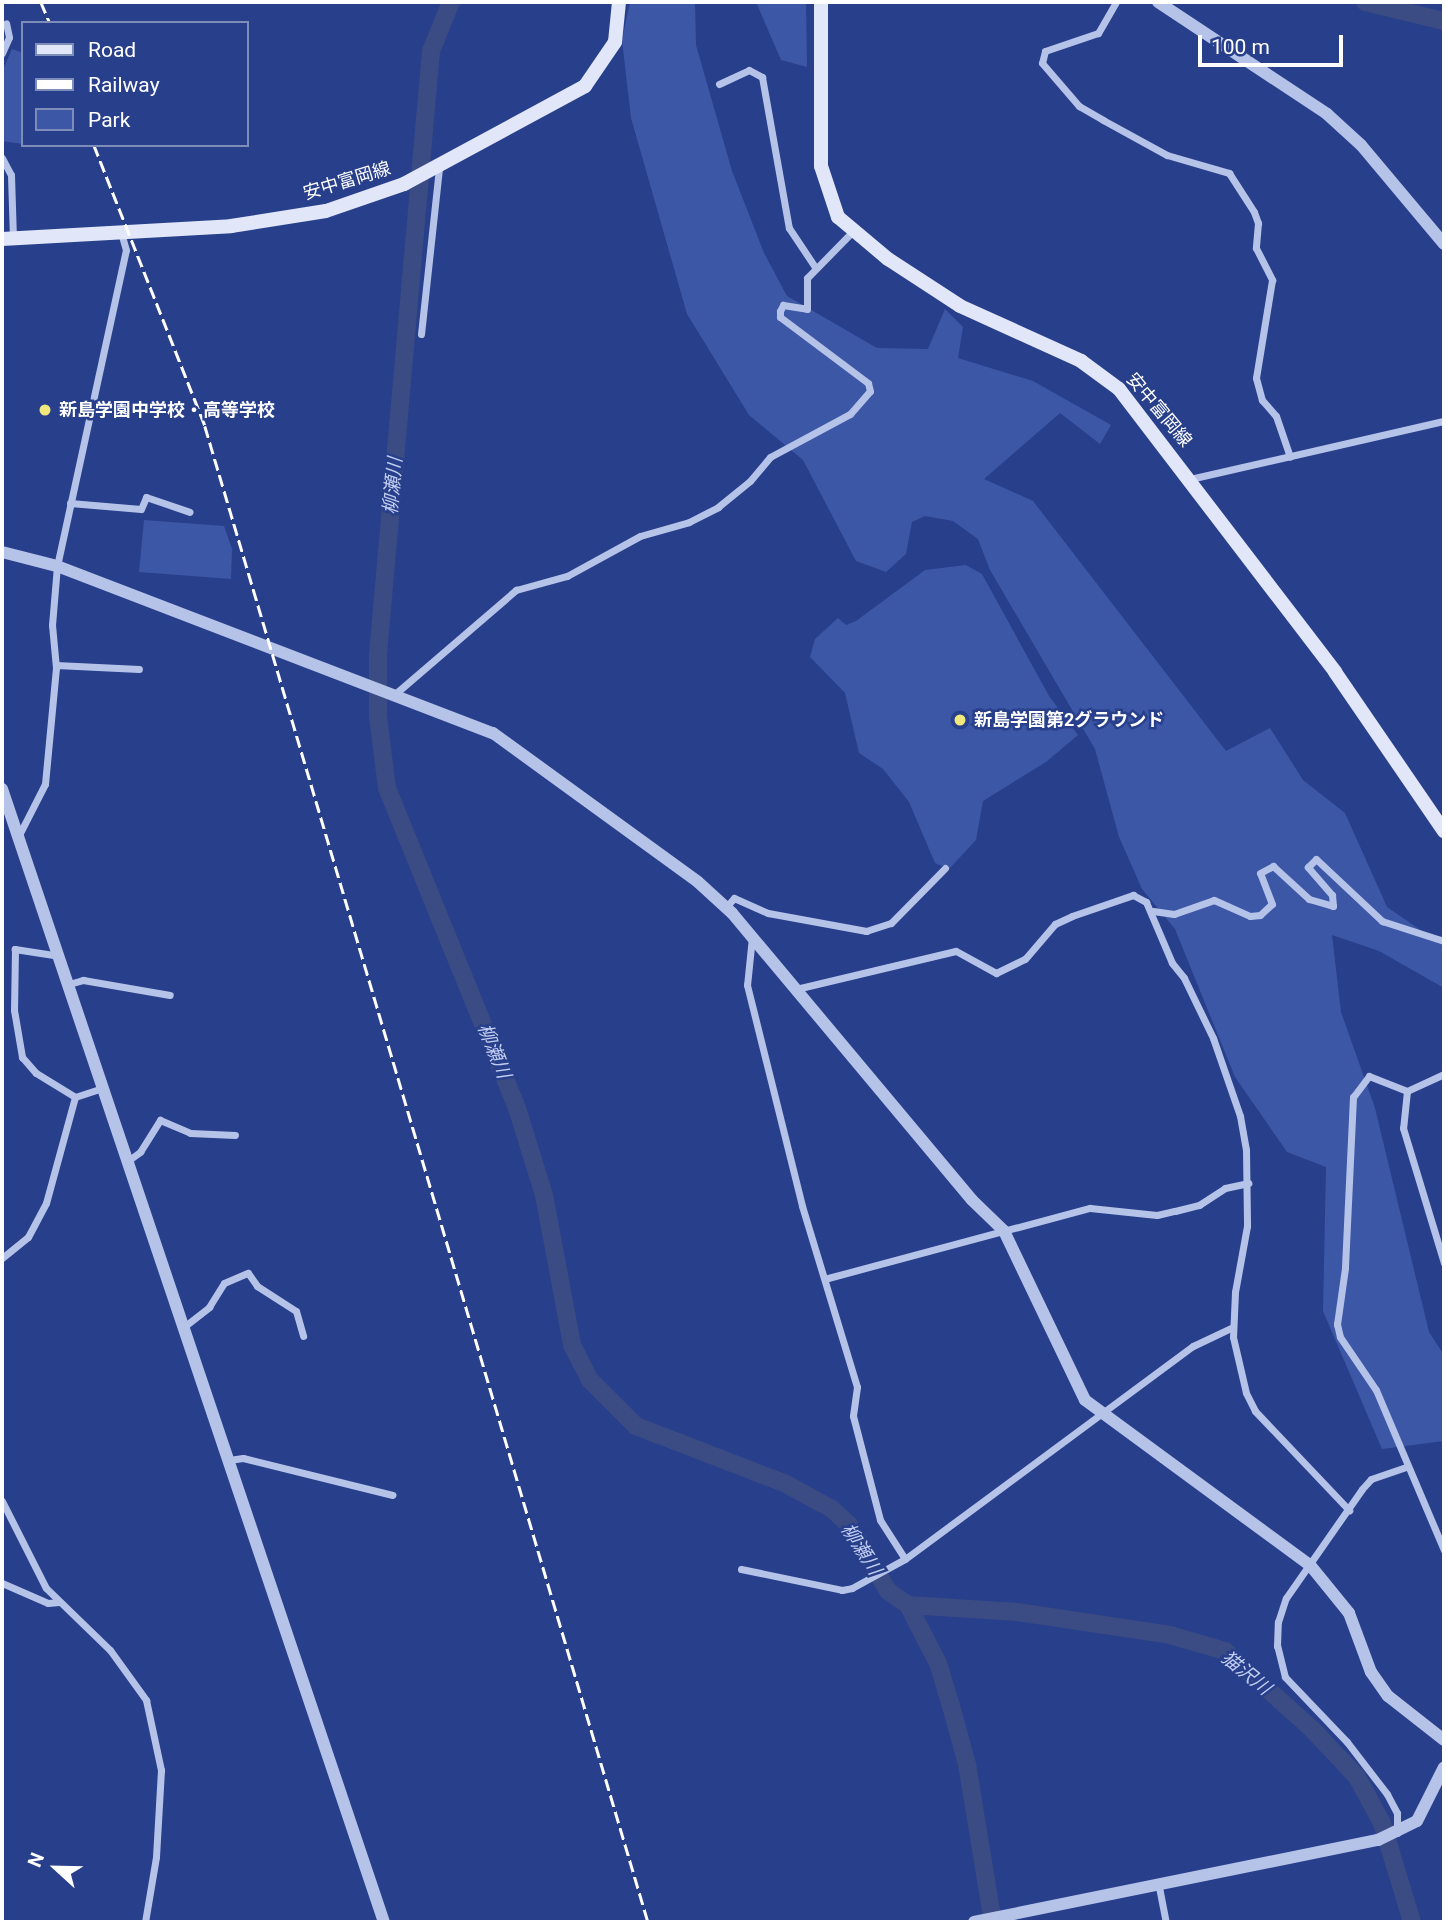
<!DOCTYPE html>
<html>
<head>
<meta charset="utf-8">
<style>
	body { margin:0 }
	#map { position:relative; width:1446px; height:1924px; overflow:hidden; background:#283f8b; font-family:Roboto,"Noto Sans JP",sans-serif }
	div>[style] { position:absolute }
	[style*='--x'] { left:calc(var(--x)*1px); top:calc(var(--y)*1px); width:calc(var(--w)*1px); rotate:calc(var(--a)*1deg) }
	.green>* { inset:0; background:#3d57a7 }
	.river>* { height:18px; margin:-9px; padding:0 9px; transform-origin:9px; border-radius:9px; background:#3b4b83 }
	.minor>* { height:7px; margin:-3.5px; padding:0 3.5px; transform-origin:3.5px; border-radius:3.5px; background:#b6c3e9 }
	.tertiary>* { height:12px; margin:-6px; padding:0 6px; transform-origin:6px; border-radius:6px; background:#b6c3e9 }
	.secondary>* { height:14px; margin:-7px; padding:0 7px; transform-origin:7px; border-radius:7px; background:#e1e6f8 }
	.rail>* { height:2.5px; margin-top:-1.25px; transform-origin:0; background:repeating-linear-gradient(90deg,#fff 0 12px,transparent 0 17px) }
	.dots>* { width:19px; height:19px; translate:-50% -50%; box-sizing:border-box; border:4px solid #283f8b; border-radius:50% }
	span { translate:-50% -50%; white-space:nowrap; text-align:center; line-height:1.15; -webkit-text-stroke:5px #283f8b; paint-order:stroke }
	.street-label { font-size:18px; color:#fff }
	.poi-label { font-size:18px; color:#fff; font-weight:700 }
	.left { translate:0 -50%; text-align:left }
	.water-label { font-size:19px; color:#c2cef1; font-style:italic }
	.frame { position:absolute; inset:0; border:4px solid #fff; pointer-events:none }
	.legend { position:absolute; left:21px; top:21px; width:228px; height:126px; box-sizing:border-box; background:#283f8b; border:2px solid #7e8cb9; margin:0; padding:9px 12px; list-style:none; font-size:21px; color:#fff }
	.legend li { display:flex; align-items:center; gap:14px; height:35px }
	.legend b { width:35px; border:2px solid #7e8cb9 }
	.north { position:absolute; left:21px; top:1833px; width:70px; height:70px; -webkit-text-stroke:5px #283f8b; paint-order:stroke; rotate:292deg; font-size:19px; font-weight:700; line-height:28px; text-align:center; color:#fff }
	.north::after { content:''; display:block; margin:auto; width:24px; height:32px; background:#fff; clip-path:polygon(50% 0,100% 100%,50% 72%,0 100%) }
	.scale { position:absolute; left:1198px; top:35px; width:145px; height:32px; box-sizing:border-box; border:4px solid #fff; border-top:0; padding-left:9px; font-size:21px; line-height:24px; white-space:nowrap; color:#fff; -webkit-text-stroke:5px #283f8b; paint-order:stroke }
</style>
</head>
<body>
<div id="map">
	<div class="green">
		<div style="clip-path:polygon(630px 2px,695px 2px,696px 45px,732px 171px,764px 253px,787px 296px,877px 348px,928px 349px,945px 309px,963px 327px,958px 358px,1033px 381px,1111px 425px,1100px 444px,1060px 413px,984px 479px,1033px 501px,1226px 751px,1270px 728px,1303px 780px,1345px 813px,1387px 907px,1432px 938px,1444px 935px,1444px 988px,1379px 951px,1332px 935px,1341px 1012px,1375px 1108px,1429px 1332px,1444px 1355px,1444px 1441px,1382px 1449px,1323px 1311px,1326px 1167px,1287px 1152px,1235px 1077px,1175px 929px,1142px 889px,1119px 837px,1095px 749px,990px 570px,978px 539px,953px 521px,925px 516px,912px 522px,906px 554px,886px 572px,856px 561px,803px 460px,749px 415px,687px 314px,631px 118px,622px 40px)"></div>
		<div style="clip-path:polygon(756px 2px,806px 2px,807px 67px,781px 60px)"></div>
		<div style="clip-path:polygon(12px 49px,23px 53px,23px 144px,2px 141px,2px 72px)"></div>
		<div style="clip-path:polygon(144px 520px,224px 526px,232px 549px,231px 579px,139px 572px)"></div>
		<div style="clip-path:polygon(966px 565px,982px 574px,1049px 696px,1078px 735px,1046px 762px,983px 801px,976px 840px,949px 869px,935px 863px,909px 802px,883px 769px,859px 753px,845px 693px,810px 657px,815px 639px,838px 618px,846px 625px,856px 621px,925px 570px)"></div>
	</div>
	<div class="river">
		<div style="--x:451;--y:2;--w:53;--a:112.2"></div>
		<div style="--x:431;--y:51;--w:605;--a:95.02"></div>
		<div style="--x:378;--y:654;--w:62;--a:90"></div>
		<div style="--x:378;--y:716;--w:73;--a:82.9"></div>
		<div style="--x:387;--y:788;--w:345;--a:67.9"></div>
		<div style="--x:517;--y:1108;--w:91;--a:72.8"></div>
		<div style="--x:544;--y:1195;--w:153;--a:79.4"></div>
		<div style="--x:572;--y:1345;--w:39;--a:63"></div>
		<div style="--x:590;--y:1380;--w:65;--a:45"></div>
		<div style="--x:636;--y:1426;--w:161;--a:21.1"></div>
		<div style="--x:786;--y:1484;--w:52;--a:28.5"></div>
		<div style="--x:832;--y:1509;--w:23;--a:43"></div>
		<div style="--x:849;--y:1525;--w:77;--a:59.4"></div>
		<div style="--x:888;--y:1591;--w:24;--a:35"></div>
		<div style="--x:908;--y:1605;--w:65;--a:62.7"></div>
		<div style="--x:938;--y:1663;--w:45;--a:73.2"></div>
		<div style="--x:951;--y:1706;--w:60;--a:74.6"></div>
		<div style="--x:967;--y:1764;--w:160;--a:80.7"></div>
		<div style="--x:1365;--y:2;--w:81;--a:13.5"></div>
		<div style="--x:908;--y:1605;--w:109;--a:3.7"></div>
		<div style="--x:1017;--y:1612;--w:155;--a:8.5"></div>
		<div style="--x:1170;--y:1635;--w:57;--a:16.2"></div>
		<div style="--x:1225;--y:1651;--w:117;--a:41.9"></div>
		<div style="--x:1312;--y:1729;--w:66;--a:46.8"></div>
		<div style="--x:1357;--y:1777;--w:52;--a:61.5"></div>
		<div style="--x:1382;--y:1823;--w:103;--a:73.1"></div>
	</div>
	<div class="minor">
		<div style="--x:1116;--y:2;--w:36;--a:120"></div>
		<div style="--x:1098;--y:33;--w:56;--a:161.2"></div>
		<div style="--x:1045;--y:51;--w:12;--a:104"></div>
		<div style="--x:1042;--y:63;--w:57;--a:49.3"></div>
		<div style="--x:1079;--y:106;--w:28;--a:30"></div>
		<div style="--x:1103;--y:120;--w:73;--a:28.7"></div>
		<div style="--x:1167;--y:155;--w:65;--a:16.2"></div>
		<div style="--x:1229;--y:173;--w:46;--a:57.3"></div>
		<div style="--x:1254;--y:212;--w:12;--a:70"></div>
		<div style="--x:1258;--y:223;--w:25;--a:95"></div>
		<div style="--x:1256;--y:248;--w:36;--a:63"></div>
		<div style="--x:1272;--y:280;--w:99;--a:99.3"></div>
		<div style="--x:1256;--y:378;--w:23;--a:75"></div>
		<div style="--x:1262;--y:400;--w:21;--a:49"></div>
		<div style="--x:1276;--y:416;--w:43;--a:71.1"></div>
		<div style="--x:2;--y:53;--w:17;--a:-66"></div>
		<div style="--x:9;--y:37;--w:14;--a:-102"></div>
		<div style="--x:719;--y:84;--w:33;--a:-25"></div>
		<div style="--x:749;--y:70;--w:15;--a:28"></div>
		<div style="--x:762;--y:77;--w:153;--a:79.9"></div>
		<div style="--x:789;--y:228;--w:47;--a:56.3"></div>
		<div style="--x:2;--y:158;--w:19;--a:62"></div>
		<div style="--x:11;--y:175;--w:63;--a:88.2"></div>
		<div style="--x:421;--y:334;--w:167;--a:-83.8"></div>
		<div style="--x:1190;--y:479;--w:261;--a:-12.9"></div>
		<div style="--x:70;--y:503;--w:71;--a:4.8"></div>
		<div style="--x:141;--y:509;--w:13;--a:-67"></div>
		<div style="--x:146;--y:497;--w:46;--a:18.8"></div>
		<div style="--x:56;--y:665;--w:83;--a:2.8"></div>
		<div style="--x:395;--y:694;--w:160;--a:-40.7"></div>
		<div style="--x:516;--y:590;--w:53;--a:-15.4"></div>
		<div style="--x:567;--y:576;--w:83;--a:-28.7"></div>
		<div style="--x:640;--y:536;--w:51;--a:-15.9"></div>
		<div style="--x:689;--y:522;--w:33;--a:-27"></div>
		<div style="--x:718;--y:507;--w:41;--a:-39.1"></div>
		<div style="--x:750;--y:481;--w:31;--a:-50"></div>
		<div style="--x:770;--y:457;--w:91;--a:-28.3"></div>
		<div style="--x:850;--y:414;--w:30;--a:-49"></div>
		<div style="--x:870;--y:391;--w:8;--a:-104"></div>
		<div style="--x:868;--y:383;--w:110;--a:-143.1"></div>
		<div style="--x:780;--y:317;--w:6;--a:-90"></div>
		<div style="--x:780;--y:311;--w:7;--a:-63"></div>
		<div style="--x:783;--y:305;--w:24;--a:9"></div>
		<div style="--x:807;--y:309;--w:31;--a:-90"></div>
		<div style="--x:807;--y:278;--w:64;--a:-45.6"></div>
		<div style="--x:18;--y:837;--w:59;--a:-63"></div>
		<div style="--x:45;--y:784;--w:117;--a:-84.6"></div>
		<div style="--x:56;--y:668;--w:43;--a:-95.3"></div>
		<div style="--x:52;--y:625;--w:59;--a:-85.2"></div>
		<div style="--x:57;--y:566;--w:323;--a:-77.7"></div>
		<div style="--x:126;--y:250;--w:18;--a:-106"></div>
		<div style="--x:726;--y:907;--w:12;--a:-48"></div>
		<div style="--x:734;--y:898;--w:37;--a:24"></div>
		<div style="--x:768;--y:913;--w:100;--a:10.4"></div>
		<div style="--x:866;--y:931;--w:26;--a:-18"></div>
		<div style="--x:891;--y:923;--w:77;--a:-45.5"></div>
		<div style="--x:1153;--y:911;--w:21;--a:8"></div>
		<div style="--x:1174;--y:914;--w:42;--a:-19.3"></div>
		<div style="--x:1214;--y:900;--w:39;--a:24"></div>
		<div style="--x:1250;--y:916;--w:10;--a:-6"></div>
		<div style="--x:1260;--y:915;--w:16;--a:-43"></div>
		<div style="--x:1272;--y:904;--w:33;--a:-111"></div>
		<div style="--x:1260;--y:873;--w:15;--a:-28"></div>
		<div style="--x:1273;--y:866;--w:49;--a:42.5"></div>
		<div style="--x:1309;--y:899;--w:25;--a:16"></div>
		<div style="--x:1333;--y:906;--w:11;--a:-95"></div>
		<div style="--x:1332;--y:895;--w:37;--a:-131"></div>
		<div style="--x:1308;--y:867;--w:11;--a:-45"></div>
		<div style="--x:1316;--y:859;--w:91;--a:43.2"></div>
		<div style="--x:1382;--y:921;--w:65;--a:17.9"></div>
		<div style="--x:752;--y:937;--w:48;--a:95.9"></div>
		<div style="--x:747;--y:985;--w:228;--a:76"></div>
		<div style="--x:802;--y:1206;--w:189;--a:73.1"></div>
		<div style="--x:857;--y:1387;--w:29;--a:98"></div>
		<div style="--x:853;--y:1416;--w:107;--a:75.4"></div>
		<div style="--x:880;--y:1520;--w:46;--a:57.3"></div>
		<div style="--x:60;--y:956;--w:46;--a:-171.2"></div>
		<div style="--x:15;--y:949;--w:61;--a:90.9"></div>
		<div style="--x:14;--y:1010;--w:48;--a:80.3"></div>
		<div style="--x:22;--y:1057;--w:21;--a:49"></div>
		<div style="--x:36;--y:1073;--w:46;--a:31.6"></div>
		<div style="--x:75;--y:1097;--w:29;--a:-18"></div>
		<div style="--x:69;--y:984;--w:15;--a:-16"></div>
		<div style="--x:83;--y:980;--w:88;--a:9.8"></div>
		<div style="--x:796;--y:989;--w:164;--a:-13.4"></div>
		<div style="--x:956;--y:951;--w:46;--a:28.8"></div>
		<div style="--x:996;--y:973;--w:32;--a:-26"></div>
		<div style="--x:1025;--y:959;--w:46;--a:-49.4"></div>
		<div style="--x:1055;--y:924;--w:19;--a:-25"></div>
		<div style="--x:1072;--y:916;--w:65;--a:-19"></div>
		<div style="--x:1133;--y:895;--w:15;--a:28"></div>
		<div style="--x:1146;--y:902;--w:66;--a:66.9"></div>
		<div style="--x:1172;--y:963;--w:19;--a:51"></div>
		<div style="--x:1184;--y:978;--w:67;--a:64.2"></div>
		<div style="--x:1213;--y:1038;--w:83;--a:70.9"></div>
		<div style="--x:1240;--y:1116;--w:35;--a:80"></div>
		<div style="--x:1246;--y:1150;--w:76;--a:89.2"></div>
		<div style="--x:1247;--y:1226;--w:67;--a:100.3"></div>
		<div style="--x:1235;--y:1292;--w:45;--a:92.5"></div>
		<div style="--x:1233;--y:1337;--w:57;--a:76.9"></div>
		<div style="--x:1246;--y:1393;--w:20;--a:63"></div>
		<div style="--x:1255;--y:1411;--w:137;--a:46.5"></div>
		<div style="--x:1444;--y:1074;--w:41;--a:155.3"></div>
		<div style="--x:1407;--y:1091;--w:41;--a:-158.5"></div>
		<div style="--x:1369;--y:1076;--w:26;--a:127"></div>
		<div style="--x:1353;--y:1097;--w:171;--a:92.7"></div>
		<div style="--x:1345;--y:1268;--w:57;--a:98.1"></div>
		<div style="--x:1337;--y:1324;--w:13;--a:77"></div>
		<div style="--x:1340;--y:1337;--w:64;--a:55.8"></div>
		<div style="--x:1376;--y:1390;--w:174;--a:67"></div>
		<div style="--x:1407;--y:1091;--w:37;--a:96"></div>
		<div style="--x:1403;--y:1128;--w:141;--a:73.1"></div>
		<div style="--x:129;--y:1160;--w:14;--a:-36"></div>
		<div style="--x:140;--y:1152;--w:38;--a:-58"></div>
		<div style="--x:160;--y:1120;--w:33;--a:23"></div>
		<div style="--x:190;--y:1133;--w:45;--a:2.5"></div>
		<div style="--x:2;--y:1258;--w:33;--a:-39"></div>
		<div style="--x:28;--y:1237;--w:38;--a:-62"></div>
		<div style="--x:46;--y:1203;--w:110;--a:-74.7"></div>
		<div style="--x:828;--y:1278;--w:271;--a:-15"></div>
		<div style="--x:1090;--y:1208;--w:67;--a:6"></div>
		<div style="--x:1157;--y:1215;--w:18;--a:-13"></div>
		<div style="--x:1175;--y:1211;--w:25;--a:-14"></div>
		<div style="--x:1199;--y:1205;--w:31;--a:-33"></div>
		<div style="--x:1225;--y:1188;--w:24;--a:-12"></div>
		<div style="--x:185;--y:1326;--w:31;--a:-38"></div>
		<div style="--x:209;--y:1307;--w:28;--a:-58"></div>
		<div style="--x:224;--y:1283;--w:26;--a:-23"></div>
		<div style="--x:248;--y:1273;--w:16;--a:55"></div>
		<div style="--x:257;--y:1286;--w:46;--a:32.7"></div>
		<div style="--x:296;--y:1311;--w:26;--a:74"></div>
		<div style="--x:229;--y:1460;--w:14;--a:-8"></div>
		<div style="--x:243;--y:1458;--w:154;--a:13.9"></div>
		<div style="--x:2;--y:1501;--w:97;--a:63.2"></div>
		<div style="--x:46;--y:1588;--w:89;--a:44.1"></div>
		<div style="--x:110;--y:1650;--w:62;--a:54.2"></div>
		<div style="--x:146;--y:1700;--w:72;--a:77.9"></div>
		<div style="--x:161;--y:1770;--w:87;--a:93.3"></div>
		<div style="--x:156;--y:1857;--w:66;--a:99.6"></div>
		<div style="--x:741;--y:1569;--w:103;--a:11.7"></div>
		<div style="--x:842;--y:1590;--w:10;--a:-11"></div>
		<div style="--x:852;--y:1588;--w:60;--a:-28.7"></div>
		<div style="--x:905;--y:1559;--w:358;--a:-36.5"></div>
		<div style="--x:1193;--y:1346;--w:44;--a:-25.4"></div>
		<div style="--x:2;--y:1583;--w:50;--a:23.5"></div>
		<div style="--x:48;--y:1603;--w:11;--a:-5"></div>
		<div style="--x:1397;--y:1833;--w:20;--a:-90"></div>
		<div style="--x:1397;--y:1813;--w:21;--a:-118"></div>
		<div style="--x:1387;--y:1794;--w:66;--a:-127.6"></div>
		<div style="--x:1347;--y:1742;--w:90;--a:-133.6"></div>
		<div style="--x:1285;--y:1677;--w:32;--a:-104"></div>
		<div style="--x:1277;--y:1646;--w:24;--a:-88"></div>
		<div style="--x:1278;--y:1622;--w:25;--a:-72"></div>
		<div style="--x:1286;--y:1598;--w:133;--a:-55.1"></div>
		<div style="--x:1362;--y:1489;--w:13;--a:-48"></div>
		<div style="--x:1371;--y:1479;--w:37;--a:-19"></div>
		<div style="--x:1159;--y:1887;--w:36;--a:79"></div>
	</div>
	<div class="tertiary">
		<div style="--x:1158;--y:2;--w:203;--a:33.5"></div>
		<div style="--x:1327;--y:114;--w:46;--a:42.4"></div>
		<div style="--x:1361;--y:145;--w:129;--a:50"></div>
		<div style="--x:2;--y:552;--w:57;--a:14.3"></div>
		<div style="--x:57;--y:566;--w:467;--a:21"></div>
		<div style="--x:493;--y:733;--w:253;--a:36"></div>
		<div style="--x:698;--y:882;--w:46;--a:42.4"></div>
		<div style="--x:732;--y:913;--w:374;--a:50.1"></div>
		<div style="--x:972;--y:1200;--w:45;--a:44.1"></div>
		<div style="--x:1004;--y:1231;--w:187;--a:64.4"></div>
		<div style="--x:1085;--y:1400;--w:279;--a:36.3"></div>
		<div style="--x:1310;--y:1565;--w:62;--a:50.9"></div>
		<div style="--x:1349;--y:1613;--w:63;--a:69.6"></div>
		<div style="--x:1371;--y:1672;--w:29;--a:55"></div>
		<div style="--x:1388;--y:1696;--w:71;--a:38.2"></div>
		<div style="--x:2;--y:789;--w:1196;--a:71.37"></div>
		<div style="--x:974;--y:1922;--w:412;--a:-11.5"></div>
		<div style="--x:1378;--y:1840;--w:43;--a:-26"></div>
		<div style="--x:1417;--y:1821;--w:60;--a:-63.4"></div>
	</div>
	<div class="secondary">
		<div style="--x:821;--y:2;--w:164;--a:90"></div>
		<div style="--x:821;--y:166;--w:54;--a:71.6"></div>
		<div style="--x:838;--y:217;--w:65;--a:40"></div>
		<div style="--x:888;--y:259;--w:86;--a:33.1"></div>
		<div style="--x:960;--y:306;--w:133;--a:24.4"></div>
		<div style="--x:1081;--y:361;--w:47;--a:36.4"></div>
		<div style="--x:1119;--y:389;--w:356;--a:52.6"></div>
		<div style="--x:1335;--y:672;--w:193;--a:55.6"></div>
		<div style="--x:2;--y:239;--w:229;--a:-3.2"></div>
		<div style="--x:231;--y:226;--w:96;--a:-9"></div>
		<div style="--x:326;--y:211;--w:83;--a:-19.1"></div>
		<div style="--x:404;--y:184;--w:206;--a:-28.4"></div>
		<div style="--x:585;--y:86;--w:53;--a:-55.7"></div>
		<div style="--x:615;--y:42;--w:40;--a:-84.3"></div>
	</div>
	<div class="rail">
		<div style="--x:41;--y:2;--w:23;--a:67"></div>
		<div style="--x:94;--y:145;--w:302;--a:68.4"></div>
		<div style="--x:205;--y:426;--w:1560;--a:73.5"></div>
	</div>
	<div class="dots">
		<div style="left:45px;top:410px;background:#f1e87d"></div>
		<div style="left:960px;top:720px;background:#f1e87d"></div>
	</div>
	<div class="street-label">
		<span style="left:347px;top:181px;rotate:-17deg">安中富岡線</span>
		<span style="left:1159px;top:410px;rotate:50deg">安中富岡線</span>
	</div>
	<div class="poi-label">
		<span class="left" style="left:59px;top:410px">新島学園中学校・高等学校</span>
		<span class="left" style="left:974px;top:720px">新島学園第2グラウンド</span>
	</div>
	<div class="water-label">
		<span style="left:393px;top:486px;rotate:-85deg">柳瀬川</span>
		<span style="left:494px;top:1051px;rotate:68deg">柳瀬川</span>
		<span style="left:861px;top:1549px;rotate:57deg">柳瀬川</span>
		<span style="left:1246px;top:1673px;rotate:39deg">猫沢川</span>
	</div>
	<div class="frame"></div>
	<ul class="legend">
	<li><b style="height:9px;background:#e1e6f8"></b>Road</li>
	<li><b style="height:9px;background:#fff"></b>Railway</li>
	<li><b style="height:19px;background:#3d57a7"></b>Park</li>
	</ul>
	<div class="north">N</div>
	<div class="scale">100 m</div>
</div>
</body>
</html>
